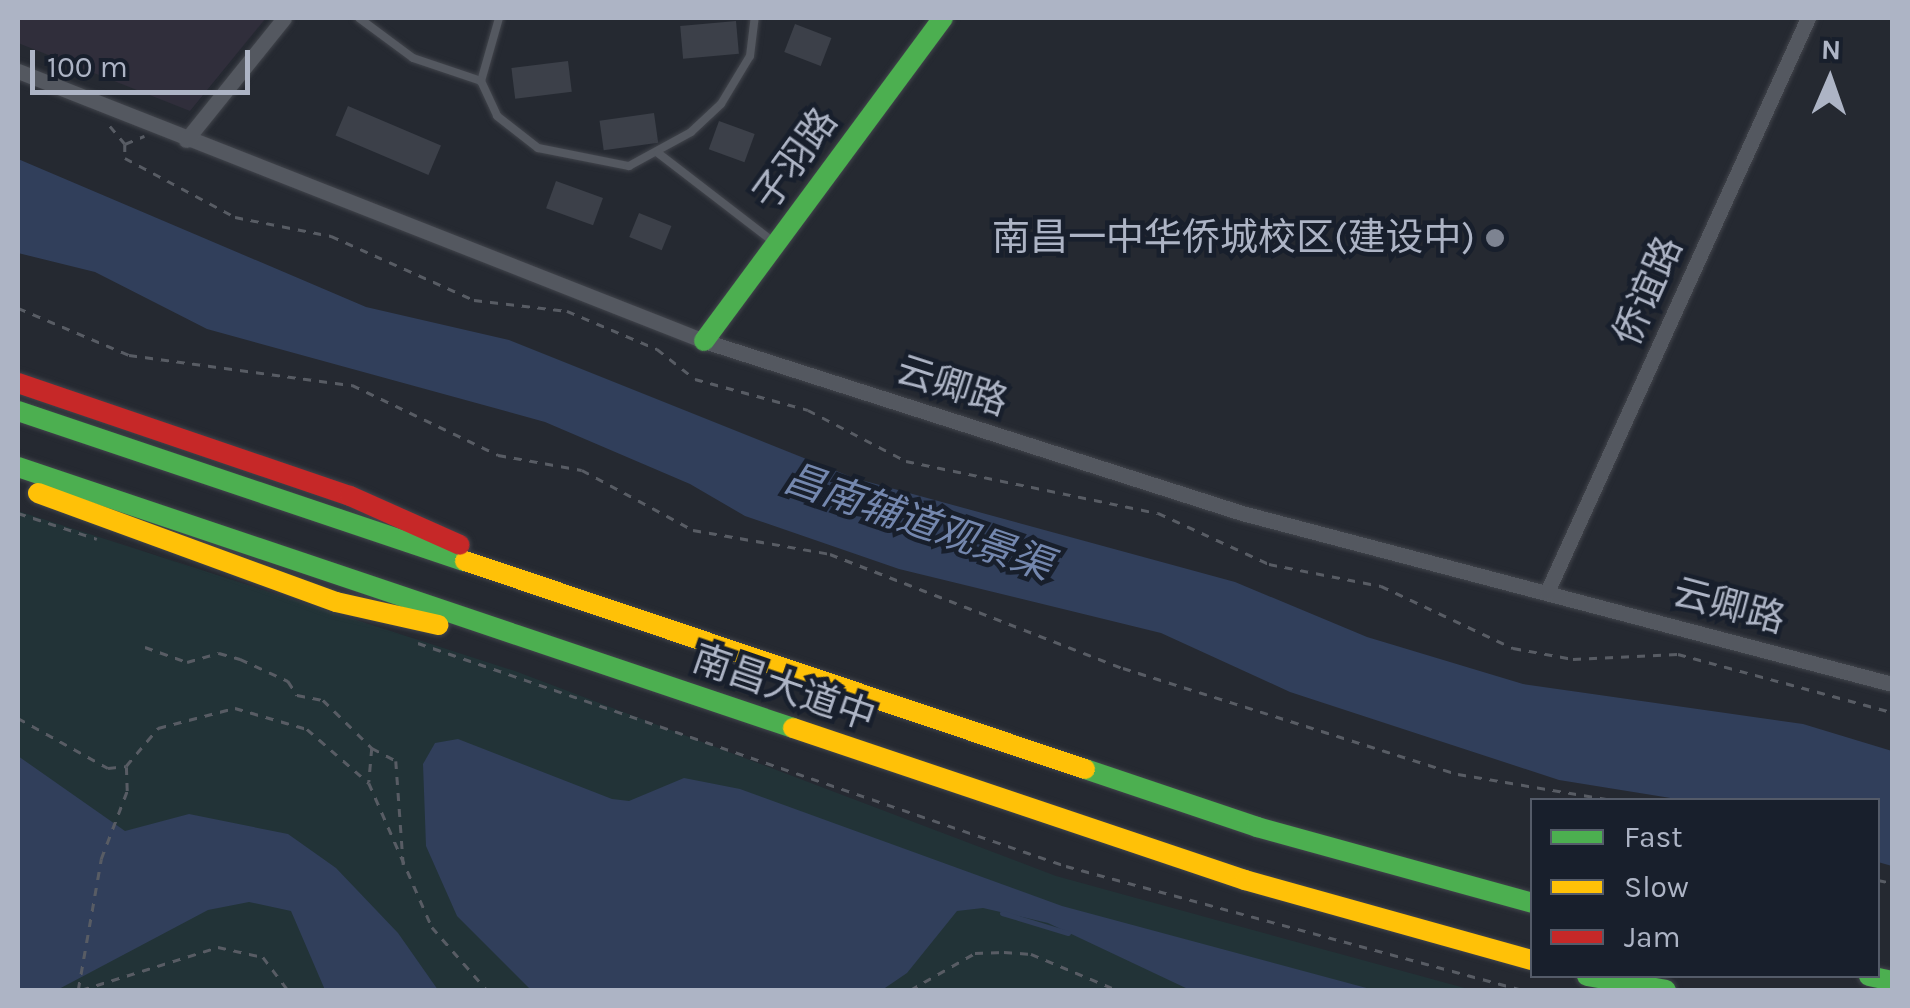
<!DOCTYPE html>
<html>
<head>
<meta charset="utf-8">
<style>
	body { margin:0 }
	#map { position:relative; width:1910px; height:1008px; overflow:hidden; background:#252931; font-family:Karla,"Noto Sans SC",sans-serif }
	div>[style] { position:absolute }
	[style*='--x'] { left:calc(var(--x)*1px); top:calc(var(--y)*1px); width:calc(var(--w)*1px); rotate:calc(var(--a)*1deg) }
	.medical>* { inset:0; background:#302e3b }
	.green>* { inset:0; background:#223337 }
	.water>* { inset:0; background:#313f5b }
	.stream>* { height:5px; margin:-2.5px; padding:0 2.5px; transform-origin:2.5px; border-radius:2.5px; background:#313f5b }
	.building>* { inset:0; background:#3c4049; transform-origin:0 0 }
	.path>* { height:2.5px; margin-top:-1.25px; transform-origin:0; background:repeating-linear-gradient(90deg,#585c64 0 8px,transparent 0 16px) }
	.roads { filter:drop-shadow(0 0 2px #41444b) drop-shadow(0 0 2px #41444b) }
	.lane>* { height:8px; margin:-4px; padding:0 4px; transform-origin:4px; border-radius:4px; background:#545860 }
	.street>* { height:15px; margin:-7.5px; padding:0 7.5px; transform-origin:7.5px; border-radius:7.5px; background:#545860 }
	.fast>* { height:20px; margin:-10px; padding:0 10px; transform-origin:10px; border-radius:10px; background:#4caf50 }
	.slow>* { height:20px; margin:-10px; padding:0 10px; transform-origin:10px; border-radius:10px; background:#ffc107 }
	.jam>* { height:20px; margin:-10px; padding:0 10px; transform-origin:10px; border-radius:10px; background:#c62828 }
	.dots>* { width:28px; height:28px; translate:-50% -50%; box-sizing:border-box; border:5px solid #181f2c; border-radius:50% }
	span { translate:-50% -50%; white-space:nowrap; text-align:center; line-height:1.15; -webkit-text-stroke:9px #181f2c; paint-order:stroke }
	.street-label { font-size:38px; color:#adb4c5 }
	.poi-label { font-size:38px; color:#adb4c5 }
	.right { translate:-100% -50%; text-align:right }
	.water-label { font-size:40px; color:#7487ae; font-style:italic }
	.frame { position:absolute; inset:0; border:20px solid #adb4c5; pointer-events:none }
	.legend { position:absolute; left:1530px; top:798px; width:350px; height:180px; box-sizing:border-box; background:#181f2c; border:2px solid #545b69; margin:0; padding:12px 18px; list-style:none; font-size:30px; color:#adb4c5 }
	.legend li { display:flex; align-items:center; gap:20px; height:50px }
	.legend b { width:50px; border:2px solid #545b69 }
	.north { position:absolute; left:1780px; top:30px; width:100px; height:100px; -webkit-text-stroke:8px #181f2c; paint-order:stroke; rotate:2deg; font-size:28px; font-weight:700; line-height:40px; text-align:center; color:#adb4c5 }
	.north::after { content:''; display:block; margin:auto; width:35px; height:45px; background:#adb4c5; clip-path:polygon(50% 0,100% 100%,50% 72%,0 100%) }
	.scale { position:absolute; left:30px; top:50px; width:220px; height:45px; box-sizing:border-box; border:5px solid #adb4c5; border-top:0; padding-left:12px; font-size:30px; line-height:35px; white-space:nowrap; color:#adb4c5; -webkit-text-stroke:8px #181f2c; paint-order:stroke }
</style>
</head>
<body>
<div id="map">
	<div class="medical">
		<div style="clip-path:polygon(18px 18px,266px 18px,190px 111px,18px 43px)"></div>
	</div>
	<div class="green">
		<div style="clip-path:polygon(18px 511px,515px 671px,1056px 876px,1472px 990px,18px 990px)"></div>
	</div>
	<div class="water">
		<div style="clip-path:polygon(18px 159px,366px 307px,509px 340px,854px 478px,1235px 582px,1367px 637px,1523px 684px,1803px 724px,1892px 751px,1892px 866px,1878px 862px,1878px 800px,1683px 800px,1559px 780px,1290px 692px,1161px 633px,899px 569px,745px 516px,690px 484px,545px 422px,207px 329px,95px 272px,18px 253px)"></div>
		<div style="clip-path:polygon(458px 739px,612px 799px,629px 801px,684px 778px,740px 789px,1062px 906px,1374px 990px,1190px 990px,1048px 923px,983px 908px,957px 911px,907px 973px,882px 990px,531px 990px,457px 916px,426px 846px,423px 764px,435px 743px)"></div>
		<div style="clip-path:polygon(18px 756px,125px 831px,189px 814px,288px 834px,336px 868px,398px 933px,438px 990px,325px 990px,291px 911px,249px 902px,208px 910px,57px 990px,18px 990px)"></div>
	</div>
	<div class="stream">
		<div style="--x:1002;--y:913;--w:69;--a:16.9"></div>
	</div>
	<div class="building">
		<div style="left:736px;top:21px;width:33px;height:56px;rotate:85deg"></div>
		<div style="left:795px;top:24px;width:39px;height:30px;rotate:21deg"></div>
		<div style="left:568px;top:61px;width:31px;height:57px;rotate:83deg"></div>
		<div style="left:348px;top:106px;width:101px;height:32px;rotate:23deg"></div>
		<div style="left:654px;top:113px;width:30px;height:55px;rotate:82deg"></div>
		<div style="left:719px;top:121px;width:38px;height:30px;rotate:20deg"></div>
		<div style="left:556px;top:181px;width:50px;height:29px;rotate:20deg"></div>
		<div style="left:639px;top:213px;width:35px;height:26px;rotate:22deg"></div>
	</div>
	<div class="path">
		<div style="--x:110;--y:126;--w:23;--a:50"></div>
		<div style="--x:125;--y:144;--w:21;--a:-23"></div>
		<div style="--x:125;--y:144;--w:14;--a:90"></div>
		<div style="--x:125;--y:158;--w:125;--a:28.2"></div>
		<div style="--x:235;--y:217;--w:98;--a:11.2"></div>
		<div style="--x:331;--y:236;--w:157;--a:24.1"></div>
		<div style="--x:474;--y:300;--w:94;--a:6.7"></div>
		<div style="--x:567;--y:311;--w:98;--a:22.9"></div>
		<div style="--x:657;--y:349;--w:48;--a:38.3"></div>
		<div style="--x:695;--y:379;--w:117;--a:15.3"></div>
		<div style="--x:808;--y:410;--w:110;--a:27.5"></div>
		<div style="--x:906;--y:461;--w:257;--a:11.7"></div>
		<div style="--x:1158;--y:513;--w:122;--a:24.7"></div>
		<div style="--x:1269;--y:564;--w:114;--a:11.1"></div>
		<div style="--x:1381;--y:586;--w:146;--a:25.2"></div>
		<div style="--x:1513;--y:648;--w:61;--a:10.4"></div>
		<div style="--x:1573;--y:659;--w:105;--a:-2.7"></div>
		<div style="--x:1678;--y:654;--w:222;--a:15.2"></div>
		<div style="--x:18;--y:308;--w:121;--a:22.9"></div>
		<div style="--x:129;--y:355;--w:225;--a:7.7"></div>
		<div style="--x:352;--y:385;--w:162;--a:25.6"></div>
		<div style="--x:498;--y:455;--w:85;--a:10.1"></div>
		<div style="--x:582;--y:470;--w:126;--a:28.4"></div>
		<div style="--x:693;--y:530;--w:139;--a:9.9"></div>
		<div style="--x:830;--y:554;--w:314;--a:21.3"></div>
		<div style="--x:1123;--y:668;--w:351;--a:17.6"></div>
		<div style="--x:1458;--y:774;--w:155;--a:9.6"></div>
		<div style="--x:18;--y:513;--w:83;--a:18.2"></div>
		<div style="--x:418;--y:643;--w:685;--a:18.99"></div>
		<div style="--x:1066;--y:866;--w:474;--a:15.2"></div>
		<div style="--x:145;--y:647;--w:45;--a:19.7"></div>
		<div style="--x:187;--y:662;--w:33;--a:-16"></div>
		<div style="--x:219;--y:653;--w:22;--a:16"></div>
		<div style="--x:240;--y:659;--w:53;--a:24.6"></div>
		<div style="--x:288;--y:681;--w:17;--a:57"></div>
		<div style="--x:297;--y:695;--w:26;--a:11"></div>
		<div style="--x:323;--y:700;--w:69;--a:44.4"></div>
		<div style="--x:372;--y:748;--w:34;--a:95"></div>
		<div style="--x:18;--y:718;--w:103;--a:29.1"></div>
		<div style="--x:108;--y:768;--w:18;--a:-6"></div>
		<div style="--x:126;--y:766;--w:50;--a:-49.9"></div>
		<div style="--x:158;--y:728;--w:80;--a:-14.6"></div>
		<div style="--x:235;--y:708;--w:75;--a:16.3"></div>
		<div style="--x:307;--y:729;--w:82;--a:41.1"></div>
		<div style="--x:369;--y:783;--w:157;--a:66.4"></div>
		<div style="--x:432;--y:927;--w:84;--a:48.9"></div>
		<div style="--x:372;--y:748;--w:27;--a:28"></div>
		<div style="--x:396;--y:761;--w:111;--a:85.9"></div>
		<div style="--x:1878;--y:880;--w:14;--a:12"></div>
		<div style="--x:78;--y:990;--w:133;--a:-80"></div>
		<div style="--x:101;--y:859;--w:73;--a:-69.1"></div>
		<div style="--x:127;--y:791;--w:24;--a:-92"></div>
		<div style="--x:81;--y:990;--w:144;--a:-17.4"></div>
		<div style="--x:218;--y:947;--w:46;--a:12.5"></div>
		<div style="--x:263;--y:957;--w:41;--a:52.9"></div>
		<div style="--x:910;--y:990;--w:75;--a:-29.6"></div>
		<div style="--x:975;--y:953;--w:29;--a:-2"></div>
		<div style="--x:1004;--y:952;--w:27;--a:4"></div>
		<div style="--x:1031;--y:954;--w:93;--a:22.7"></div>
	</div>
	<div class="roads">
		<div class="lane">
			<div style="--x:359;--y:18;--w:67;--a:36.5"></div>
			<div style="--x:413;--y:58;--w:72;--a:18.7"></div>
			<div style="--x:499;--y:18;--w:66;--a:105.9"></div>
			<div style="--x:481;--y:81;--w:38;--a:65"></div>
			<div style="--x:497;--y:116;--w:52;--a:38"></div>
			<div style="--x:538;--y:148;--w:93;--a:11.2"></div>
			<div style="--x:629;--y:166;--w:71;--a:-28.7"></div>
			<div style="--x:691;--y:132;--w:41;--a:-43"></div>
			<div style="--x:721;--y:104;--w:56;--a:-58.9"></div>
			<div style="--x:750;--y:56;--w:38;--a:-83"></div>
			<div style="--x:658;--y:153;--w:149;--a:37.6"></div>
		</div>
		<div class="street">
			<div style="--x:18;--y:71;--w:737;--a:21.48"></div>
			<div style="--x:704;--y:341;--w:565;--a:17.73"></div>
			<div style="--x:1242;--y:513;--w:672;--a:14.74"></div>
			<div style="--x:186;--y:140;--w:156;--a:-51.2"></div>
			<div style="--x:1547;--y:592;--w:631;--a:-65.55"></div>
		</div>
		<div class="fast">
			<div style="--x:704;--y:341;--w:402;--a:-53.5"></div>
			<div style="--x:18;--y:411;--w:471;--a:18.6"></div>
			<div style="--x:18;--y:467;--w:818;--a:18.61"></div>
			<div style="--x:1085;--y:769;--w:182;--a:18.6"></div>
			<div style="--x:1257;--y:827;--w:285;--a:15.4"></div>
			<div style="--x:1587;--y:976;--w:80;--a:10"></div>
			<div style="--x:1869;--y:976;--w:24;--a:12"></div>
		</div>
		<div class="slow">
			<div style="--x:38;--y:493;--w:317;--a:20.1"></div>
			<div style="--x:336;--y:602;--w:105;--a:12.7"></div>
			<div style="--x:465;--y:561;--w:654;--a:18.55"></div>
			<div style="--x:793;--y:728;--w:477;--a:18.6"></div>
			<div style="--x:1245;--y:880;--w:298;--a:15.6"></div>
		</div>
		<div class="jam">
			<div style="--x:18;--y:383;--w:351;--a:18.8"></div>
			<div style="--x:350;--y:496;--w:120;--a:24"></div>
		</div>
	</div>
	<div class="dots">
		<div style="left:1495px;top:238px;background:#7d8391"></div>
	</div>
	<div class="street-label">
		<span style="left:795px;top:159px;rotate:-54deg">子羽路</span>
		<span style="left:1648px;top:291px;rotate:-66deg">侨谊路</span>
		<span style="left:952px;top:386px;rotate:18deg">云卿路</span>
		<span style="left:1729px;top:606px;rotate:15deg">云卿路</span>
		<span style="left:784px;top:688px;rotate:19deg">南昌大道中</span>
	</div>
	<div class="poi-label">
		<span class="right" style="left:1475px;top:238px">南昌一中华侨城校区(建设中)</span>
	</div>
	<div class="water-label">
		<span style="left:918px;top:522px;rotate:19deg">昌南辅道观景渠</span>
	</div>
	<div class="frame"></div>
	<ul class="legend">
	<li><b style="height:12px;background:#4caf50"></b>Fast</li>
	<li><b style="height:12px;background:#ffc107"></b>Slow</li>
	<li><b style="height:12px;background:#c62828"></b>Jam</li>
	</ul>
	<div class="north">N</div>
	<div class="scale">100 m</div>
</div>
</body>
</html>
